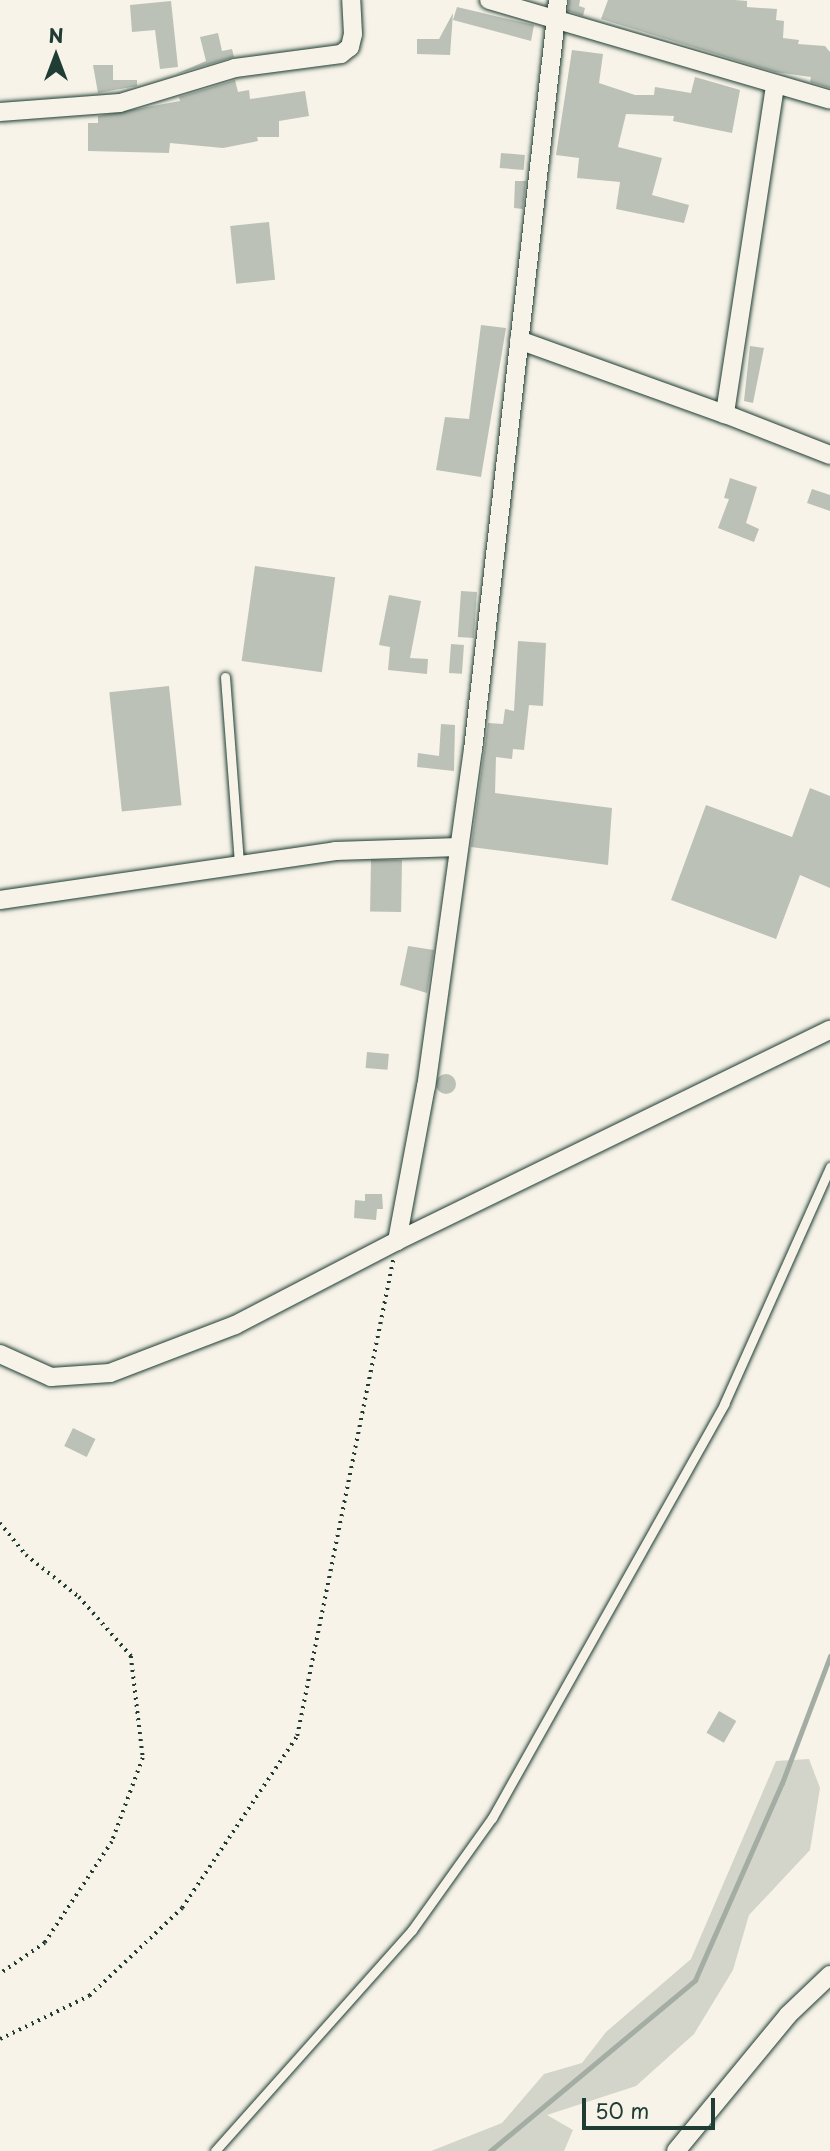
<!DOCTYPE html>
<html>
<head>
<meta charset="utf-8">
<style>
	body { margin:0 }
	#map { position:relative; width:830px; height:2151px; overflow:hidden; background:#f7f3e8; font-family:"Playpen Sans",sans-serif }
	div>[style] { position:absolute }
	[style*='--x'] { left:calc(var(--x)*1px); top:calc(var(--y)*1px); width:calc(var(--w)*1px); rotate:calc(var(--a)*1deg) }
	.green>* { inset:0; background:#d3d5ca }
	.stream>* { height:5px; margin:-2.5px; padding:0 2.5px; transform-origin:2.5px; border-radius:2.5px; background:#a4ada3 }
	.building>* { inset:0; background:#bbc1b6; transform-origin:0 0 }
	.round { border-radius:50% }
	.path>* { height:3.5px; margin-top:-1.75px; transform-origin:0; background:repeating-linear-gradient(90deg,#1f3d34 0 2px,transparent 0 7px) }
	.roads { filter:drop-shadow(0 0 2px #1f3d34) drop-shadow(0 0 2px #1f3d34) }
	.lane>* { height:9px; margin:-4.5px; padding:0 4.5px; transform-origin:4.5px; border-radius:4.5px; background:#f7f3e8 }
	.street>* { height:18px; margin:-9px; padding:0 9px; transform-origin:9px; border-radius:9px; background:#f7f3e8 }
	span { translate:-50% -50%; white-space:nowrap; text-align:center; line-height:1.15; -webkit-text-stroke:5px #f7f3e8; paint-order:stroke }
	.north { position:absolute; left:21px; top:21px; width:70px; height:70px; -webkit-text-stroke:5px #f7f3e8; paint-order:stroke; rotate:0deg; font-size:19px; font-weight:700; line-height:28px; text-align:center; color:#1f3d34 }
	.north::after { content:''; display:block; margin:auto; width:24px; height:32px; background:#1f3d34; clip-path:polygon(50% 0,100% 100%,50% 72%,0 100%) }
	.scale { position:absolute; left:582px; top:2098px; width:133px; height:32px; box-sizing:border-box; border:4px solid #1f3d34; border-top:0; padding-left:9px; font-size:21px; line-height:24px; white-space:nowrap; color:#1f3d34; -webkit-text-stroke:5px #f7f3e8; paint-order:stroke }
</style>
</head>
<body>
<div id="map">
	<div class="green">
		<div style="clip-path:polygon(809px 1759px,820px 1788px,810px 1850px,749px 1915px,733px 1970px,694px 2034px,636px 2086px,547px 2115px,573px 2130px,564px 2151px,431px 2151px,502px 2123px,544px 2074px,582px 2063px,606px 2032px,691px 1959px,776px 1761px)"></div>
	</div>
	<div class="stream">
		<div style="--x:490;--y:2151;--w:267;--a:-39.8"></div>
		<div style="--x:695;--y:1980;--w:215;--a:-66.2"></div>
		<div style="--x:782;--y:1783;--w:136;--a:-69.3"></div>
	</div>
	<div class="building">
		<div style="clip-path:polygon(569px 0,580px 0,579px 6px,585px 8px,583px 16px,568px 11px)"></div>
		<div style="clip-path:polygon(608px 0,735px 0,747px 1px,747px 7px,777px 9px,776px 20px,784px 21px,783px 38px,799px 40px,798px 44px,825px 46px,830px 52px,830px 88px,810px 82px,811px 77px,775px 72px,601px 19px)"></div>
		<div style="clip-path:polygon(171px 1px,178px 67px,160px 69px,155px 30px,132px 32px,130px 5px)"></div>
		<div style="clip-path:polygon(457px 7px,534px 25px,531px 41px,453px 20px)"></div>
		<div style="clip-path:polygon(453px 13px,450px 55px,417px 54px,417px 39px,439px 39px)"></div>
		<div style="clip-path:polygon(218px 33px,222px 51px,232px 49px,234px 57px,176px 74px,206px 61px,200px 37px)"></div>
		<div style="clip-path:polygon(572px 50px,603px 54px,599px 83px,635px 95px,654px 95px,655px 87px,691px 93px,695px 77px,740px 90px,732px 133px,673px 121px,674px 116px,626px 114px,618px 147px,662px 158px,652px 195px,689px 205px,684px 223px,616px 209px,620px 182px,577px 178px,579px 158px,556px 155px)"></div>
		<div style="clip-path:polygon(93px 65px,113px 65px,113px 80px,137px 80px,137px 86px,98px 93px)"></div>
		<div style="clip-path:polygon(235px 80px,238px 92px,249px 90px,250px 99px,305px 91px,309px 116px,279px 121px,279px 137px,257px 137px,258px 141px,223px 148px,170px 143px,169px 153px,88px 151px,88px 123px,98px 123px,98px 116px,180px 101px,179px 97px)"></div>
		<div style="left:501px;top:153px;width:24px;height:15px;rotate:5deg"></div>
		<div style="clip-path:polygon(515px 181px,526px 181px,523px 209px,514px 208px)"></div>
		<div style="left:269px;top:222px;width:58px;height:39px;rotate:84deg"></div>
		<div style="clip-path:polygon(481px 325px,506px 328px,481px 477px,436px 470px,445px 417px,469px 419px)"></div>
		<div style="clip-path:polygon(750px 346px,764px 348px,753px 403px,744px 401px)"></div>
		<div style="clip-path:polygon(730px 478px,757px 487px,746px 523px,759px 529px,754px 542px,718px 528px,729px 499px,724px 498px)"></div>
		<div style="clip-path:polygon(812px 489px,830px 495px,830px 511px,807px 503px)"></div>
		<div style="left:255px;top:566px;width:81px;height:96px;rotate:8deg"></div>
		<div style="left:461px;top:591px;width:16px;height:46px;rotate:4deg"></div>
		<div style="clip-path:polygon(389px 595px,421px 601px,410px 658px,428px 659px,427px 674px,388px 670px,390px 647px,379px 645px)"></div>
		<div style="clip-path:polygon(518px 641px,546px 643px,543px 706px,529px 705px,524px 750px,513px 749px,512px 759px,496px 757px,495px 793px,612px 808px,608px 865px,471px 847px,488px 723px,503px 724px,505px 709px,514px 711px)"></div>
		<div style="left:451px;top:644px;width:13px;height:29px;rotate:4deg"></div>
		<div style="left:169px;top:686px;width:120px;height:60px;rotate:84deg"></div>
		<div style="clip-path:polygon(441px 724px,455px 725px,454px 771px,417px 767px,418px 753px,439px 756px)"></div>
		<div style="clip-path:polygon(810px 788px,830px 796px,830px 888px,800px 875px,776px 939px,671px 900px,706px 805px,792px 837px)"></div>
		<div style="left:402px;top:860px;width:52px;height:31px;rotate:91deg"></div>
		<div style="clip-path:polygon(408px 946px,434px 950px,427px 993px,400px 985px)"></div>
		<div style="left:367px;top:1052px;width:22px;height:16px;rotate:5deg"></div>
		<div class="round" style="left:436px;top:1074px;width:20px;height:20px"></div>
		<div style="clip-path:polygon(365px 1194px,382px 1194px,383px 1209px,377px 1209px,376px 1220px,354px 1218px,355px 1200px,365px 1201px)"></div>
		<div style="left:73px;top:1428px;width:25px;height:20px;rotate:26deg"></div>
		<div style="left:719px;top:1711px;width:20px;height:25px;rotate:30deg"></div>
	</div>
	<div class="path">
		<div style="--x:0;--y:1523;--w:41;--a:50.9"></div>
		<div style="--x:26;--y:1555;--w:68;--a:38.4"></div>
		<div style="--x:79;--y:1597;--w:79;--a:48.6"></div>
		<div style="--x:131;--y:1656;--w:103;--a:83.3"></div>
		<div style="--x:143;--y:1758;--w:90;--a:110.3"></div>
		<div style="--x:112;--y:1842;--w:121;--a:123.6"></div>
		<div style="--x:45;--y:1943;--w:55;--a:145.4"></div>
		<div style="--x:0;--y:2039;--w:99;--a:-25.8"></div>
		<div style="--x:89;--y:1996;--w:128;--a:-43.4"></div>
		<div style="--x:182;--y:1908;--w:207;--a:-56.2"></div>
		<div style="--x:297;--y:1736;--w:486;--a:-78.6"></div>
	</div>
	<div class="roads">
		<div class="lane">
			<div style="--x:225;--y:677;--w:189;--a:85.7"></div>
			<div style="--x:215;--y:2151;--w:296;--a:-48.3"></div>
			<div style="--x:412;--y:1930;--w:138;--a:-54.5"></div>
			<div style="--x:492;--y:1818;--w:475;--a:-60.7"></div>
			<div style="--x:724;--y:1404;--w:260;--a:-65.9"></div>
		</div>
		<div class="street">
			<div style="--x:489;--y:0;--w:355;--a:16.3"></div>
			<div style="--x:558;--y:0;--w:754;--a:96.47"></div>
			<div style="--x:473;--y:749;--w:340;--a:97.9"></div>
			<div style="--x:426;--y:1086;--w:158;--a:100.6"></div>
			<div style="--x:397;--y:1241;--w:482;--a:-26"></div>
			<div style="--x:775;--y:86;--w:332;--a:98.7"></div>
			<div style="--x:725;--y:414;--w:113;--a:21.3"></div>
			<div style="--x:0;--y:112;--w:120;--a:-4.3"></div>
			<div style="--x:120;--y:103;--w:120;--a:-16.9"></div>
			<div style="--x:235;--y:68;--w:107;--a:-7.5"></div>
			<div style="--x:341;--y:54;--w:11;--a:-38"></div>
			<div style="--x:350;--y:47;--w:13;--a:-77"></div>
			<div style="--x:353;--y:34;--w:34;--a:-93"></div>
			<div style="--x:519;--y:340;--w:219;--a:19.8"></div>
			<div style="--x:0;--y:900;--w:339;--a:-8.3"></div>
			<div style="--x:335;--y:851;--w:124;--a:-1.8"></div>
			<div style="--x:0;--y:1354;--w:56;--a:24.3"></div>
			<div style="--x:51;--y:1377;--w:59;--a:-3.9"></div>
			<div style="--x:110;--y:1373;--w:134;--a:-21"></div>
			<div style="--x:235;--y:1325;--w:182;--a:-27.4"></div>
			<div style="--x:676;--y:2151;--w:176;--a:-50.5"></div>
			<div style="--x:788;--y:2015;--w:58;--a:-43.6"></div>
		</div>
	</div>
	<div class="north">N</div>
	<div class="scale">50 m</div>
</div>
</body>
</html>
